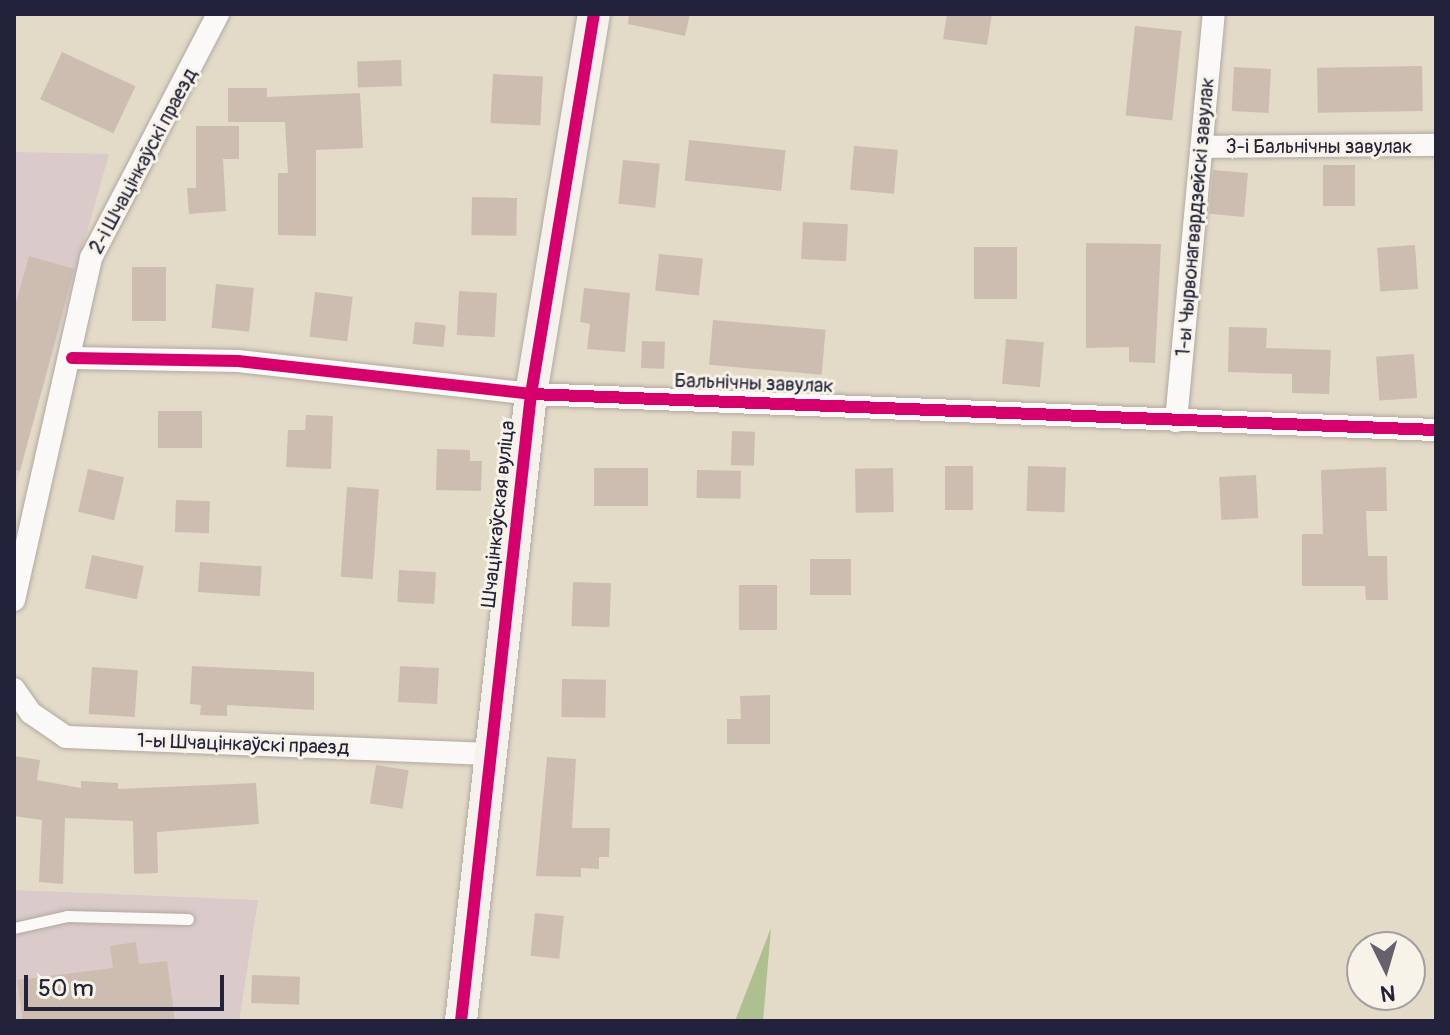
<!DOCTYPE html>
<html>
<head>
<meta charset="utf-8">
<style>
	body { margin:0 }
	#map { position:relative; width:1450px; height:1035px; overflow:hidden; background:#e4dac8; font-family:Pangolin,sans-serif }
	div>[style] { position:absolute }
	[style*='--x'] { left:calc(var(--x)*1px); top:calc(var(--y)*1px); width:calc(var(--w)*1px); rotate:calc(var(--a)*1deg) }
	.industrial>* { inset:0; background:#dacaca }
	.forest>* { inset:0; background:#aec08f }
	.building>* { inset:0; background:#cdbdb1; transform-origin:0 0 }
	.roads { filter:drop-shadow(0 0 2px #afa9a0) drop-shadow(0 0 2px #afa9a0) }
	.lane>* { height:11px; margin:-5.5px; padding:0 5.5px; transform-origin:5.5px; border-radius:5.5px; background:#fbf9f7 }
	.street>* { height:22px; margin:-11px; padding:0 11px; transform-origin:11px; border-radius:11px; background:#fbf9f7 }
	.secondary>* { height:32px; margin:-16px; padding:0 16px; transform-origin:16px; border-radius:16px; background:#f5f1ec }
	.cycleway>* { height:12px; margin:-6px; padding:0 6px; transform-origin:6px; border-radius:6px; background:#d6006c }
	span { translate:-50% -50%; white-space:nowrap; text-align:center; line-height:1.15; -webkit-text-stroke:6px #f7f3e8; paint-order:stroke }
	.street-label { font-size:20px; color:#22223b }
	.frame { position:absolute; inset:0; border:16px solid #22223b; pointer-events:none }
	.north { position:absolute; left:1346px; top:931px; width:80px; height:80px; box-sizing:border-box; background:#f7f3e8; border:2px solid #a29fa3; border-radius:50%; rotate:175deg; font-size:22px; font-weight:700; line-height:32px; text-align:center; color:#22223b }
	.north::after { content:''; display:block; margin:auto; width:28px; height:36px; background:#66626c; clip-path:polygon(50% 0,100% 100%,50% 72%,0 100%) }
	.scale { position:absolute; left:24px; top:975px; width:200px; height:36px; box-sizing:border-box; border:4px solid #22223b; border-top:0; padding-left:10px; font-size:24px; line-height:28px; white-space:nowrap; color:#22223b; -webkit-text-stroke:6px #f7f3e8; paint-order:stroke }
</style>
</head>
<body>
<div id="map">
	<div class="industrial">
		<div style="clip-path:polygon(14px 152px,109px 154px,14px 491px)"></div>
		<div style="clip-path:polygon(14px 890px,258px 900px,239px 1021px,14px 1021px)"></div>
	</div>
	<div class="forest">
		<div style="clip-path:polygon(771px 928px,763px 1021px,735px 1021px)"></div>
	</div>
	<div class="building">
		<div style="clip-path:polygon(629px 14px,690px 14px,685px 36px,628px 24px)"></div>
		<div style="clip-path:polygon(947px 14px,992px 14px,987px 45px,943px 39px)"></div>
		<div style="left:1135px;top:26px;width:47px;height:90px;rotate:6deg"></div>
		<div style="left:62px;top:52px;width:81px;height:52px;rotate:25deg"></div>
		<div style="left:401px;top:60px;width:26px;height:44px;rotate:88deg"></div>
		<div style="left:1422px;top:66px;width:45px;height:105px;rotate:89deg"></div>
		<div style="left:1234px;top:67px;width:37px;height:44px;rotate:3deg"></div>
		<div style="left:493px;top:74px;width:50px;height:49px;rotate:3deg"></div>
		<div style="clip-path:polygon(228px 88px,267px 88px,267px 97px,360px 93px,363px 148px,316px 150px,316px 236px,278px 235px,278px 173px,288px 173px,285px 122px,228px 122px)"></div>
		<div style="clip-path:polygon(196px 126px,239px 126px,239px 159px,223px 159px,226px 211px,189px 214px,187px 188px,196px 188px)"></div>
		<div style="left:689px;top:140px;width:97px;height:41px;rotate:6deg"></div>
		<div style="left:854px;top:146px;width:44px;height:44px;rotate:5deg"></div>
		<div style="left:623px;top:160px;width:37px;height:44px;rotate:6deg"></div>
		<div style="left:1323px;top:165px;width:32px;height:41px"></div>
		<div style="left:1213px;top:170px;width:35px;height:44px;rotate:5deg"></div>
		<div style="left:472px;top:197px;width:45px;height:38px;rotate:1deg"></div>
		<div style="left:803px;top:222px;width:45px;height:37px;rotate:3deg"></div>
		<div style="clip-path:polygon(1086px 243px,1161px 244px,1155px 363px,1129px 362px,1129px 347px,1086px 348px)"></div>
		<div style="left:1415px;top:245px;width:44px;height:38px;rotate:86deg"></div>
		<div style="left:974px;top:247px;width:43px;height:52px"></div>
		<div style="left:659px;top:254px;width:44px;height:37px;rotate:6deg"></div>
		<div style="clip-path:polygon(29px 256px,74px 269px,20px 471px,14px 470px,14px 310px)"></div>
		<div style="left:132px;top:267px;width:34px;height:54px"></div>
		<div style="left:216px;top:284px;width:38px;height:44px;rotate:6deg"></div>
		<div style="clip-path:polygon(584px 288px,630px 293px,625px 352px,587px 349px,590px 324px,580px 322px)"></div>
		<div style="left:459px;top:291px;width:38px;height:44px;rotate:3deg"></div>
		<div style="left:315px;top:292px;width:38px;height:45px;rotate:7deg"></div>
		<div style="left:713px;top:320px;width:113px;height:45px;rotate:5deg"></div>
		<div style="left:415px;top:322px;width:31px;height:22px;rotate:6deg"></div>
		<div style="clip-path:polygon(1229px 327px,1267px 328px,1266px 348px,1331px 350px,1329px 394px,1292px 393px,1292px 374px,1228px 372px)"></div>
		<div style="left:1006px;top:339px;width:38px;height:45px;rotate:5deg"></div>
		<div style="left:642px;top:341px;width:23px;height:27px;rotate:2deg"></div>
		<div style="left:1414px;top:354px;width:44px;height:38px;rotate:86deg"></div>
		<div style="left:158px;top:411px;width:44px;height:37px"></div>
		<div style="clip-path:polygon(306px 415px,333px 416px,331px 469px,286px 467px,288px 430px,305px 430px)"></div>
		<div style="left:732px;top:431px;width:23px;height:34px;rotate:2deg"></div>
		<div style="clip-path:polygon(437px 449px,470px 450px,470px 461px,482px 461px,481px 491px,436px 490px)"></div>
		<div style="left:945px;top:466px;width:28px;height:44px"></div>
		<div style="left:1028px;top:466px;width:38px;height:45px;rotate:2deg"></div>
		<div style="clip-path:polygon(1386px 467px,1387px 511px,1366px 511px,1368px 556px,1387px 556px,1388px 600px,1366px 600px,1365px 586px,1302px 586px,1302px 534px,1323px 534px,1321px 470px)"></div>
		<div style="left:594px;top:468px;width:54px;height:38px"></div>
		<div style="left:893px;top:468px;width:44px;height:38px;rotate:89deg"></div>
		<div style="left:88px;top:469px;width:37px;height:44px;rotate:13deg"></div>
		<div style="left:697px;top:470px;width:44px;height:28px;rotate:1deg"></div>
		<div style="left:1256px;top:475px;width:43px;height:37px;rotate:87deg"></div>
		<div style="left:347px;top:487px;width:32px;height:90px;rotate:4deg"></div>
		<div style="left:176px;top:500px;width:34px;height:32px;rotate:2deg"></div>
		<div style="left:92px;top:555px;width:53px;height:34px;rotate:12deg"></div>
		<div style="left:810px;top:559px;width:41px;height:36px"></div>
		<div style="left:200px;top:562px;width:62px;height:30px;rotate:4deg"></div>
		<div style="left:399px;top:570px;width:37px;height:32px;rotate:3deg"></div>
		<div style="left:573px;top:582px;width:38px;height:44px;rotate:2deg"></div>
		<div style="left:777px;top:585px;width:45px;height:38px;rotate:90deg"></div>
		<div style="clip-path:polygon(192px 666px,314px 672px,314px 710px,227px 705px,227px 716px,200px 715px,201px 705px,190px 704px)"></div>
		<div style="left:400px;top:666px;width:39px;height:36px;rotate:3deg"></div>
		<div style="left:92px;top:667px;width:46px;height:47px;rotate:4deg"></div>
		<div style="left:562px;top:679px;width:44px;height:38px;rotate:1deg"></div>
		<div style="clip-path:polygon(770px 695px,770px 744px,727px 744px,727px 719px,741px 719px,740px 696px)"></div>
		<div style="clip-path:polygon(14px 756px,40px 760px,37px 780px,81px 788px,81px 781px,118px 783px,118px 789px,256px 783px,259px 824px,157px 832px,158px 873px,134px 874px,133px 821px,65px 818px,63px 884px,39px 882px,42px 820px,14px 816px)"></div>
		<div style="clip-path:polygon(547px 757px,576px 759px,572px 828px,610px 828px,609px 857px,599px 857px,599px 869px,581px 868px,581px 877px,536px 876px)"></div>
		<div style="left:376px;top:765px;width:33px;height:39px;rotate:9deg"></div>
		<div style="left:535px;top:913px;width:29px;height:43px;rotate:6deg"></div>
		<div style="clip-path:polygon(136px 942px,139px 964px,167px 961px,175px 1021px,23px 1021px,17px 980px,113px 968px,110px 946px)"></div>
		<div style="left:252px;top:975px;width:48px;height:28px;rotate:2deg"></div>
	</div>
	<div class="roads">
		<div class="lane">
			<div style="--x:14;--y:928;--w:54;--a:-12.8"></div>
			<div style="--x:67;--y:916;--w:121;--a:1.4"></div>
		</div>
		<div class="street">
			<div style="--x:1202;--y:147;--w:234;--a:-0.5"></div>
			<div style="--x:72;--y:358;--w:166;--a:1"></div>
			<div style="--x:238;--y:361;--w:295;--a:6.4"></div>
			<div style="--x:531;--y:394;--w:906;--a:2.28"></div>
			<div style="--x:1176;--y:421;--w:409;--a:-84.7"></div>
			<div style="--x:14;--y:600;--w:351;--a:-77.3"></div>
			<div style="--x:91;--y:258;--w:275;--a:-62.5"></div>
			<div style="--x:14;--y:689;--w:29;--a:55"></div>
			<div style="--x:31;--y:713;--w:42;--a:34.4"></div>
			<div style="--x:66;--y:737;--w:425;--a:2.3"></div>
		</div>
		<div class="secondary">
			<div style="--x:461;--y:1021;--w:631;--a:-83.63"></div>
			<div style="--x:531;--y:394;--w:385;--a:-80.6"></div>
		</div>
	</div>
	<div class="cycleway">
		<div style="--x:72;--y:358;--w:166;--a:1"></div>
		<div style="--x:238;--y:361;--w:295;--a:6.4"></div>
		<div style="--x:531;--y:394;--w:906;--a:2.28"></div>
		<div style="--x:461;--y:1021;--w:631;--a:-83.63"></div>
		<div style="--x:531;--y:394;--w:385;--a:-80.6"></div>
	</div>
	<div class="street-label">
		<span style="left:1319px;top:146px">3-і Бальнічны завулак</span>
		<span style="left:143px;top:161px;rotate:-62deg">2-і Шчацінкаўскі праезд</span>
		<span style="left:1195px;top:217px;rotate:-85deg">1-ы Чырвонагвардзейскі завулак</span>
		<span style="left:754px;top:383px;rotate:2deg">Бальнічны завулак</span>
		<span style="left:498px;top:514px;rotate:-84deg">Шчацінкаўская вуліца</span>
		<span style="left:243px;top:744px;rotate:2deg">1-ы Шчацінкаўскі праезд</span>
	</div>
	<div class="frame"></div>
	<div class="north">N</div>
	<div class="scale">50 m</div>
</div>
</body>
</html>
